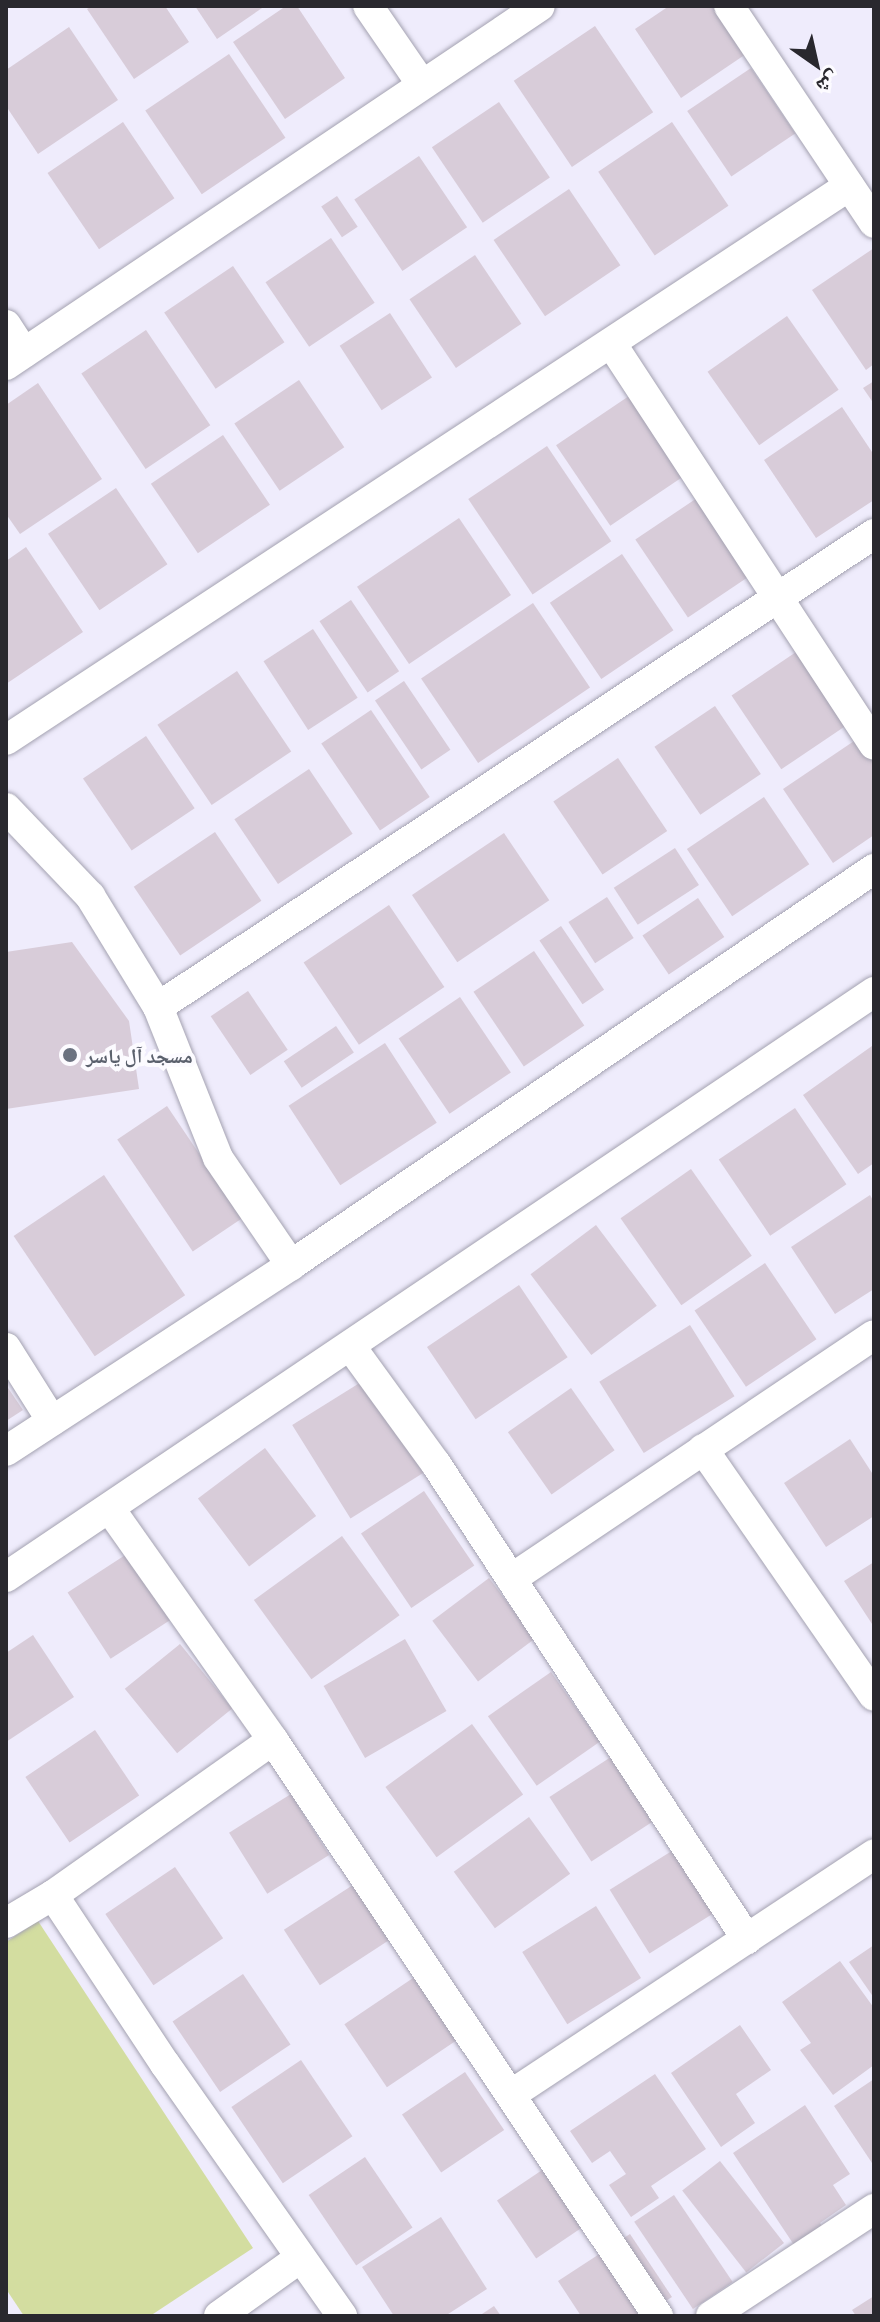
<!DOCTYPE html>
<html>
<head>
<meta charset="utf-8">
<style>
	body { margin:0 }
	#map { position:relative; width:880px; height:2322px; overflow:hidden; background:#efecfc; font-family:Barlow,"Noto Naskh Arabic",sans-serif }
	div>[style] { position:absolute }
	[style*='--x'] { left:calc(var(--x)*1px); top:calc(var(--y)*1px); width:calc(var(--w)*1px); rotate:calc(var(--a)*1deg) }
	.green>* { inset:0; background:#d3dda0 }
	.building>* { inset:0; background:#d8ccd9; transform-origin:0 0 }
	.roads { filter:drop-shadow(0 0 2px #a4a2b1) drop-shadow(0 0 2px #a4a2b1) }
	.street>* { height:30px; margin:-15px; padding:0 15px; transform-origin:15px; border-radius:15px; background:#fff }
	.dots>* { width:22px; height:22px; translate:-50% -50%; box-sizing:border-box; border:4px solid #fcfbff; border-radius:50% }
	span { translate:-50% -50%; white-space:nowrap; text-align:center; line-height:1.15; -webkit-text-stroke:8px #fcfbff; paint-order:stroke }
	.worship-label { font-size:20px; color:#5b616d; font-weight:700 }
	.left { translate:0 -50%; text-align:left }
	.frame { position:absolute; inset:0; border:8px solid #29282e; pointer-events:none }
	.north { position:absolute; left:776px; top:24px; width:80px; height:80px; -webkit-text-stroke:6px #fcfbff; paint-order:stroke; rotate:146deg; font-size:22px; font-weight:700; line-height:32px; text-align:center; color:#29282e }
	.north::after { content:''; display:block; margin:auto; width:28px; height:36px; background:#29282e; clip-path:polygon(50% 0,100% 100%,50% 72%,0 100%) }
</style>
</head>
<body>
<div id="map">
	<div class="green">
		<div style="clip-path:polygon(38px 1921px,253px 2248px,150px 2316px,24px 2316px,6px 2289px,6px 1942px)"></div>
	</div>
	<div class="building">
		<div style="clip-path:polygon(92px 6px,165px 6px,189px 42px,134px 79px,87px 9px)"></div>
		<div style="clip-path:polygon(195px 6px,265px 6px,217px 39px)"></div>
		<div style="clip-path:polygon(286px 6px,297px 6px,345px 78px,285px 119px,233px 42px)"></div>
		<div style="clip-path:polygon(669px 6px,713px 6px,746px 54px,681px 98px,635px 29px)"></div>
		<div style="left:595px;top:26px;width:104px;height:98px;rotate:56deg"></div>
		<div style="clip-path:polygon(69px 27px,118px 100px,38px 154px,6px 106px,6px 70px)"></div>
		<div style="left:229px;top:54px;width:101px;height:101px;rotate:56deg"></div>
		<div style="left:751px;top:68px;width:79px;height:77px;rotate:56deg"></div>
		<div style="left:499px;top:102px;width:91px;height:81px;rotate:56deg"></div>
		<div style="left:123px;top:122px;width:92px;height:91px;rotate:56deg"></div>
		<div style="left:672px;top:122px;width:101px;height:89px;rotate:56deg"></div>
		<div style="left:419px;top:156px;width:86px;height:78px;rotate:56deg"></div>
		<div style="left:569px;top:189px;width:92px;height:91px;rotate:56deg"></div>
		<div style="left:337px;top:196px;width:37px;height:19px;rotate:56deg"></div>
		<div style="left:331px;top:238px;width:78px;height:79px;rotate:56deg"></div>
		<div style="clip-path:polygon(874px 248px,874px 364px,866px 370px,812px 290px)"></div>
		<div style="left:475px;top:255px;width:83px;height:79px;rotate:56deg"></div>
		<div style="left:233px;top:266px;width:92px;height:83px;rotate:56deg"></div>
		<div style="left:390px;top:313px;width:77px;height:60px;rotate:57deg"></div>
		<div style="left:787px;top:316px;width:90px;height:97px;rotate:55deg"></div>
		<div style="left:146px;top:330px;width:115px;height:78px;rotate:56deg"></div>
		<div style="left:299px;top:380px;width:81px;height:78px;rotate:56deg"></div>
		<div style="clip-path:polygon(874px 381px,874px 404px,863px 388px)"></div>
		<div style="clip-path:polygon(38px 383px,102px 479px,20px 534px,6px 514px,6px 405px)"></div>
		<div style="left:629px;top:396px;width:97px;height:88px;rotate:56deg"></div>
		<div style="clip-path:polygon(842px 407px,874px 455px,874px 500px,816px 538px,764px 460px)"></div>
		<div style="left:223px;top:435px;width:84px;height:87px;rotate:56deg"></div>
		<div style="left:547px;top:446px;width:115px;height:95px;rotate:56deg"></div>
		<div style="left:116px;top:488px;width:92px;height:82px;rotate:56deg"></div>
		<div style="left:700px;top:496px;width:94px;height:78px;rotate:56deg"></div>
		<div style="left:459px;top:518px;width:93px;height:123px;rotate:56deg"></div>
		<div style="clip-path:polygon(26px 547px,83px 632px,6px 684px,6px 561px)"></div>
		<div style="left:622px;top:554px;width:92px;height:87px;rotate:56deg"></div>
		<div style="left:351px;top:600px;width:86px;height:38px;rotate:56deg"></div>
		<div style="left:533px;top:603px;width:102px;height:135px;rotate:56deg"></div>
		<div style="left:313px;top:629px;width:82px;height:59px;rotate:57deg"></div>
		<div style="left:802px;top:648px;width:89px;height:85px;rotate:56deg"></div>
		<div style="left:237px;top:671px;width:97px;height:96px;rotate:56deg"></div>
		<div style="left:404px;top:681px;width:83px;height:35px;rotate:56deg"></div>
		<div style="left:715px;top:706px;width:82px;height:73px;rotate:56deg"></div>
		<div style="left:371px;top:710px;width:105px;height:60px;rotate:56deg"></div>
		<div style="left:146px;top:736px;width:87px;height:76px;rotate:56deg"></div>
		<div style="clip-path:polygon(860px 737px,874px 758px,874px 835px,833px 863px,783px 789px)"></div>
		<div style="left:618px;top:758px;width:88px;height:78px;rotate:56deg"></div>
		<div style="left:309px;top:769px;width:78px;height:90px;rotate:56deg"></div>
		<div style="left:764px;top:797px;width:81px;height:93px;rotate:56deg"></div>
		<div style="left:215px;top:832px;width:83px;height:98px;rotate:56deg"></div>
		<div style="left:504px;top:833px;width:81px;height:111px;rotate:56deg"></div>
		<div style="left:675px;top:848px;width:44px;height:73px;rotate:57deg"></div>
		<div style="left:607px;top:897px;width:49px;height:46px;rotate:57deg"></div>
		<div style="left:698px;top:898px;width:47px;height:67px;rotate:56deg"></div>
		<div style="left:389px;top:905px;width:99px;height:103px;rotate:56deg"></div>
		<div style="left:561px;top:926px;width:77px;height:26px;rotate:56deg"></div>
		<div style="clip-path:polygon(72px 942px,129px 1021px,139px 1089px,6px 1109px,6px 952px)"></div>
		<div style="left:534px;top:951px;width:90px;height:73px;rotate:56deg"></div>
		<div style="left:248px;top:991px;width:71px;height:45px;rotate:56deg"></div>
		<div style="left:460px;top:997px;width:91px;height:74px;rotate:56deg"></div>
		<div style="left:336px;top:1026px;width:32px;height:63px;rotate:56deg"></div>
		<div style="left:385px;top:1043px;width:95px;height:115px;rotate:57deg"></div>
		<div style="clip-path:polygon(872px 1046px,874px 1163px,858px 1174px,803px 1095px)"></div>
		<div style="left:167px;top:1106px;width:135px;height:60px;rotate:56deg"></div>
		<div style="left:795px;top:1108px;width:92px;height:92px;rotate:56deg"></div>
		<div style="left:691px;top:1169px;width:106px;height:86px;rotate:55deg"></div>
		<div style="left:104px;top:1175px;width:145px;height:109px;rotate:56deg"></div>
		<div style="clip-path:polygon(870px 1195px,874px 1202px,874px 1289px,835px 1314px,791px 1247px)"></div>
		<div style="left:596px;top:1225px;width:101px;height:82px;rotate:53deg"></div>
		<div style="left:765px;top:1263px;width:92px;height:85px;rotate:56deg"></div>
		<div style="left:519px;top:1285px;width:87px;height:111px;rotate:56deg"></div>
		<div style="left:690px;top:1325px;width:84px;height:107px;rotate:58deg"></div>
		<div style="left:366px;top:1379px;width:110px;height:87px;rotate:58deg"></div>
		<div style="clip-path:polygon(6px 1385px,23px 1410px,6px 1421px)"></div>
		<div style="left:571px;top:1388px;width:76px;height:77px;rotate:55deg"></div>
		<div style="clip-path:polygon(850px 1439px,874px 1476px,874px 1516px,826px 1547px,784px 1483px)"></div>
		<div style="left:265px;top:1448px;width:85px;height:84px;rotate:53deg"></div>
		<div style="left:424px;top:1491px;width:90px;height:76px;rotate:56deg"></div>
		<div style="left:342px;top:1536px;width:98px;height:109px;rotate:54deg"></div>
		<div style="left:133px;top:1550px;width:79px;height:78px;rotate:57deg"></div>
		<div style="clip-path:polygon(874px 1562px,874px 1627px,844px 1581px)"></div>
		<div style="left:489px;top:1578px;width:76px;height:71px;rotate:53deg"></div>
		<div style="clip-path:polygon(33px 1635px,74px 1697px,6px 1742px,6px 1653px)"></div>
		<div style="left:405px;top:1639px;width:83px;height:94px;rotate:60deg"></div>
		<div style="left:180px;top:1644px;width:83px;height:71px;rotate:51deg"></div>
		<div style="left:551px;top:1672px;width:85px;height:77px;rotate:55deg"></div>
		<div style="left:472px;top:1724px;width:87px;height:107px;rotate:54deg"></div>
		<div style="left:95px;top:1730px;width:79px;height:84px;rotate:56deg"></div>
		<div style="left:614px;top:1755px;width:77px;height:77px;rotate:57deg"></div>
		<div style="left:291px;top:1794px;width:72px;height:73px;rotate:58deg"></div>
		<div style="left:529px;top:1817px;width:70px;height:93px;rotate:54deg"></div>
		<div style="left:675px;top:1849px;width:75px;height:77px;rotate:58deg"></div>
		<div style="left:175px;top:1867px;width:86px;height:84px;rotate:56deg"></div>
		<div style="left:356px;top:1883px;width:66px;height:86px;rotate:57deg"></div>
		<div style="left:596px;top:1906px;width:85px;height:87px;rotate:58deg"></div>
		<div style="clip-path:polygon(874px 1945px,874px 1998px,849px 1962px)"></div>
		<div style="clip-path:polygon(840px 1961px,874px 2008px,874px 2065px,833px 2095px,800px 2050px,811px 2043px,782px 2002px)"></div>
		<div style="left:243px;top:1974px;width:85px;height:85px;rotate:56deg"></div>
		<div style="left:419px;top:1974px;width:76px;height:90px;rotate:56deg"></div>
		<div style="clip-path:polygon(740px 2025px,771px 2070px,736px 2094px,755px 2123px,721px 2147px,671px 2073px)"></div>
		<div style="left:301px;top:2060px;width:92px;height:84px;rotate:56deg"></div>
		<div style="left:465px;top:2072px;width:70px;height:76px;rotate:56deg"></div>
		<div style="clip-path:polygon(655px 2074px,706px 2149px,651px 2186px,659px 2198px,631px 2217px,609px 2185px,626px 2174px,610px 2151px,592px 2163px,570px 2131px)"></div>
		<div style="clip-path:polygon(874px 2079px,874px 2161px,872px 2163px,834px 2106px)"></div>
		<div style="clip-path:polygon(805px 2105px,850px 2174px,833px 2185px,846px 2205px,820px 2223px,826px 2232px,798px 2251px,733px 2153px)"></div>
		<div style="left:365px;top:2157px;width:85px;height:68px;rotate:56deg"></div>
		<div style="left:560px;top:2158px;width:70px;height:76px;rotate:56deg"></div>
		<div style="left:720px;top:2161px;width:104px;height:48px;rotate:52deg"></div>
		<div style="left:674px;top:2195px;width:105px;height:48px;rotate:56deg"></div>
		<div style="clip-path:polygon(441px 2217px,487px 2289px,445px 2316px,394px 2316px,362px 2267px)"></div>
		<div style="clip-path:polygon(630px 2234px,672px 2297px,642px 2316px,581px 2316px,558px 2281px)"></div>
		<div style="clip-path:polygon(874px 2296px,874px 2316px,856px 2316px,852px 2310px)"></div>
		<div style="clip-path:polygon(494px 2306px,501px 2316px,479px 2316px)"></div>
	</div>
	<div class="roads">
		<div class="street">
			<div style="--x:368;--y:6;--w:93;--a:55.5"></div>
			<div style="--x:729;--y:6;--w:261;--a:56.2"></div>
			<div style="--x:6;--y:325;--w:33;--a:57"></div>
			<div style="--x:611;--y:343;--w:480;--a:56.8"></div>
			<div style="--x:6;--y:365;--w:643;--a:-33.91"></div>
			<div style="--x:6;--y:740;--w:1009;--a:-33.31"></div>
			<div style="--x:6;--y:808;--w:122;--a:46.3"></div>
			<div style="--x:90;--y:896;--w:130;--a:58.5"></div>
			<div style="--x:158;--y:1007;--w:162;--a:68.3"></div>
			<div style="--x:218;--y:1158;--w:130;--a:55.7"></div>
			<div style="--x:158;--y:1007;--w:858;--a:-33.45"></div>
			<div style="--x:351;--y:1347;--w:145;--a:54"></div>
			<div style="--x:436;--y:1464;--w:568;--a:56.79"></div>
			<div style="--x:6;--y:1348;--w:86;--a:57.8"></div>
			<div style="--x:703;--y:1449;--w:300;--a:55.3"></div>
			<div style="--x:6;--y:1451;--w:340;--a:-33.1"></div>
			<div style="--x:291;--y:1265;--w:705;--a:-34.19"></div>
			<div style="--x:110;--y:1509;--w:283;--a:54.8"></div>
			<div style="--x:273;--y:1740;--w:693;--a:56.24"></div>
			<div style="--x:6;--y:1577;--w:1047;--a:-33.98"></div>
			<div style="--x:511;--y:1579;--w:437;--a:-33.9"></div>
			<div style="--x:53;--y:1895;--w:203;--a:56.5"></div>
			<div style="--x:165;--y:2064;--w:308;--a:54.9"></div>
			<div style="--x:6;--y:1923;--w:55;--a:-30.8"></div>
			<div style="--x:53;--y:1895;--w:269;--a:-35.2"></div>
			<div style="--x:512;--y:2094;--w:434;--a:-33.5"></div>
			<div style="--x:219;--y:2316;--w:100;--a:-35.6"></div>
			<div style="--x:711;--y:2316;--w:195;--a:-33.3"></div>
		</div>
	</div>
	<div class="dots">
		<div style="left:70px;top:1055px;background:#6b7280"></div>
	</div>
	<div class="worship-label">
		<span class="left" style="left:86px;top:1055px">مسجد آل ياسر</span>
	</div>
	<div class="frame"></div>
	<div class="north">ش</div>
</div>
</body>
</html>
